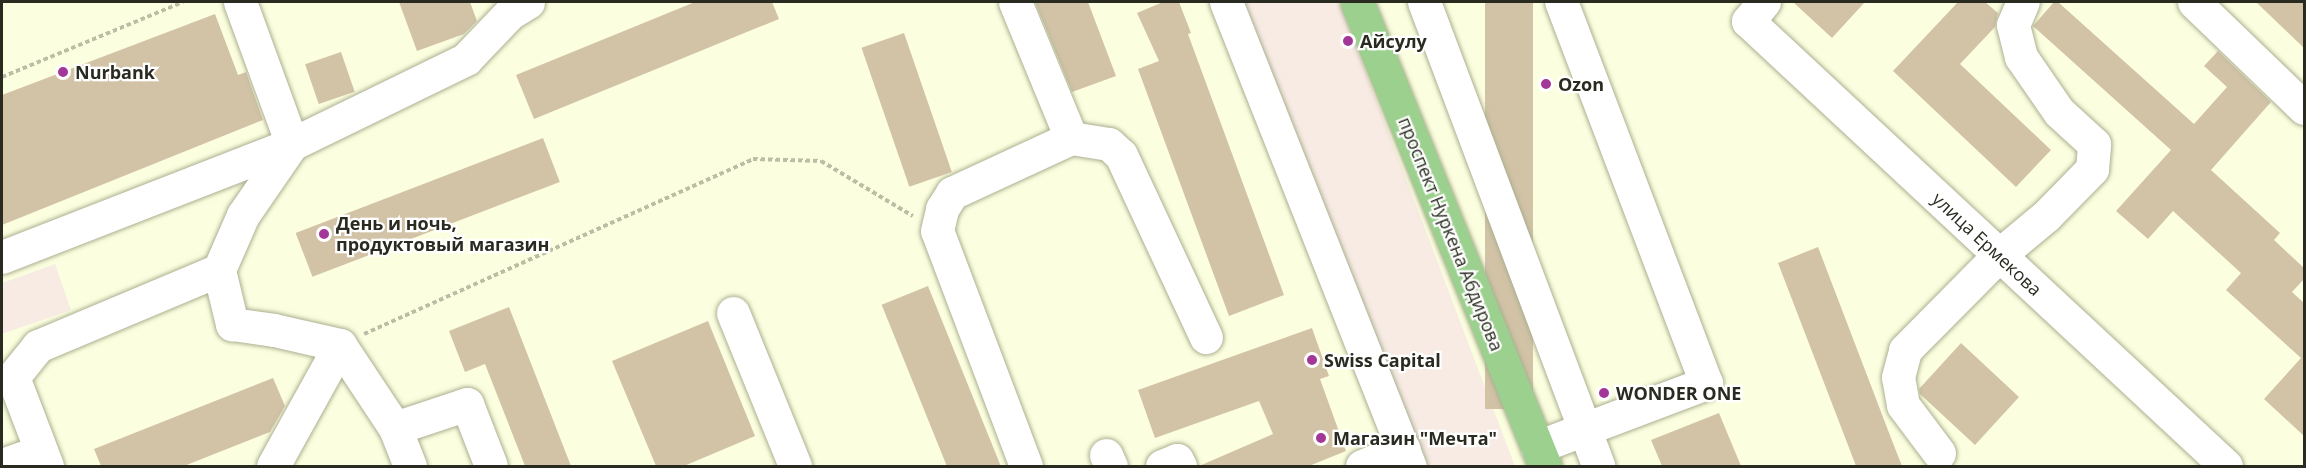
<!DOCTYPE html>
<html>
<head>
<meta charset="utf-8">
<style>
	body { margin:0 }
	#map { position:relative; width:2306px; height:468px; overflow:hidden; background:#fcffdf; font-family:"Open Sans",sans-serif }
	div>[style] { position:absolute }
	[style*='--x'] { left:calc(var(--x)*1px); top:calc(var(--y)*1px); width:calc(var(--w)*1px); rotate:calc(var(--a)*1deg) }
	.green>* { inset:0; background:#f7ebe4 }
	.building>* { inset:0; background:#d2c3a7; transform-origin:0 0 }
	.path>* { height:4px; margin-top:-2px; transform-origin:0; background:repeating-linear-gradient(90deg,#bbbea4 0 4.5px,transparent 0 7.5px) }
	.roads { filter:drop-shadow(0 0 2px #acaf91) drop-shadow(0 0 2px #acaf91) }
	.minor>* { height:33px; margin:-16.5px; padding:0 16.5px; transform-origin:16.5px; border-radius:16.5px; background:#fff }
	.major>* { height:33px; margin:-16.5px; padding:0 16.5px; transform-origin:16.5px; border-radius:16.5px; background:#9cd08e }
	.dots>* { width:16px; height:16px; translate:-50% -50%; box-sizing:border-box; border:3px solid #fff; border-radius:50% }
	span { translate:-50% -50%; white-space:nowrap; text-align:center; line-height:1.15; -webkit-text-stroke:4.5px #fff; paint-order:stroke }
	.poi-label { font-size:18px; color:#2a2b20; font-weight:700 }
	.left { translate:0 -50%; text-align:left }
	.street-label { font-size:18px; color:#2a2b20 }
	.frame { position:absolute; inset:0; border:3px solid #2a2b20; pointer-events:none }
</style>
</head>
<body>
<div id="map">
	<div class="green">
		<div style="clip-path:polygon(1243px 2px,1339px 2px,1515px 466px,1425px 466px)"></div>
		<div style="clip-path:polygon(55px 264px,71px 310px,2px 334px,2px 283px)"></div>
	</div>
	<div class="building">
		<div style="clip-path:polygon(399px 2px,470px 2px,477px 21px,464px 34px,417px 51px)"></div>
		<div style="clip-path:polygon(695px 2px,772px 2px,779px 19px,534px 119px,516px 75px)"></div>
		<div style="clip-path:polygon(1035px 2px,1088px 2px,1116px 76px,1072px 92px)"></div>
		<div style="clip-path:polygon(1163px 2px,1179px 2px,1191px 33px,1188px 34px,1284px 295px,1229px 316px,1138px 69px,1159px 61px,1137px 13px)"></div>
		<div style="left:1485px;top:2px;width:48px;height:407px"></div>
		<div style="clip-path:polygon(1793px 2px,1865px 2px,1832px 38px)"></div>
		<div style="clip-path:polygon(1958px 2px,1985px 2px,1998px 13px,1995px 27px,1960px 64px,2051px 150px,2016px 187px,1893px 71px)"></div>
		<div style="clip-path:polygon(2054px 2px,2058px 2px,2194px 124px,2227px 87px,2204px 66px,2218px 51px,2271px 102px,2211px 170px,2280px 233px,2274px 240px,2304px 268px,2304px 279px,2292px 292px,2304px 303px,2304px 436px,2264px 399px,2301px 358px,2226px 290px,2241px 273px,2173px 211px,2148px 239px,2116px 211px,2171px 150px,2033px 26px)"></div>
		<div style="clip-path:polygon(2256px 2px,2304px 2px,2304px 48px)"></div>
		<div style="clip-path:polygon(215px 14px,238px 75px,246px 72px,263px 120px,2px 225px,2px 95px)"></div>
		<div style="left:904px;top:33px;width:147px;height:45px;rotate:71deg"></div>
		<div style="left:341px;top:52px;width:42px;height:38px;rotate:71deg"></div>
		<div style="left:543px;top:138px;width:47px;height:265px;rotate:69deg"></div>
		<div style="clip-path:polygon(1818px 247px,1891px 438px,1902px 466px,1856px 466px,1778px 263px)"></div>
		<div style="left:928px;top:286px;width:194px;height:50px;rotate:68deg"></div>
		<div style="clip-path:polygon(509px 307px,571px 466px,525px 466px,485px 364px,465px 372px,449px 331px)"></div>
		<div style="clip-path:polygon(708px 321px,755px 436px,684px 466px,656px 466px,612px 361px)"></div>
		<div style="clip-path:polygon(1312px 328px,1329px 376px,1320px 379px,1346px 451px,1309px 466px,1199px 466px,1273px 434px,1259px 401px,1155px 438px,1138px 390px)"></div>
		<div style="clip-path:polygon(1961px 343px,2019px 397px,1975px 445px,1920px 394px,1919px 389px)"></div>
		<div style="clip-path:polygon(273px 378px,285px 406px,270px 432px,184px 466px,101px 466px,94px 449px)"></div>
		<div style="clip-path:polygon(1719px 413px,1741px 466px,1662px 466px,1651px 440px)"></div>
	</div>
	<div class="path">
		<div style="--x:2;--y:77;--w:196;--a:-22.5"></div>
		<div style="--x:364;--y:334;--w:427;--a:-24.2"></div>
		<div style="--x:753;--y:159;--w:68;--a:1.7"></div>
		<div style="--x:821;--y:161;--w:107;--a:30.9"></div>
	</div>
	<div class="roads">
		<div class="minor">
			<div style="--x:240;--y:2;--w:151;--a:69.9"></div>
			<div style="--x:292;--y:144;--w:86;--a:124.6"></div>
			<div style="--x:243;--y:215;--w:60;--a:113.6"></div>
			<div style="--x:219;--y:270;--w:56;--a:76.5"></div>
			<div style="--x:232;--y:324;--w:42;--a:8.1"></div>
			<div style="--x:274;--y:330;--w:68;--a:12.8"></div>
			<div style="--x:340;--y:345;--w:100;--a:56.5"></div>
			<div style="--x:395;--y:428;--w:41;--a:68.5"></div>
			<div style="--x:1015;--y:2;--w:147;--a:67.6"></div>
			<div style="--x:1226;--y:2;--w:499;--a:68.4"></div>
			<div style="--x:1424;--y:2;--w:496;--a:69.4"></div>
			<div style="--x:1764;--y:2;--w:25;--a:130"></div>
			<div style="--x:1748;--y:21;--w:653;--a:42.95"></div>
			<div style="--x:2194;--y:2;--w:153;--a:43.9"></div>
			<div style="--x:2;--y:257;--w:311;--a:-21.3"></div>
			<div style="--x:292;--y:144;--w:194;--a:-26"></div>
			<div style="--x:466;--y:59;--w:64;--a:-46.3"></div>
			<div style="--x:510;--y:13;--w:21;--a:-31"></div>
			<div style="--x:733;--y:313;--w:165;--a:67.9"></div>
			<div style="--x:395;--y:428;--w:76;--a:-18.4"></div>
			<div style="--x:467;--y:404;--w:66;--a:68.8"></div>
			<div style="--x:1537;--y:447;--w:181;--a:-20.7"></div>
			<div style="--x:1706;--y:383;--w:408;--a:-110.8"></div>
			<div style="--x:1939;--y:453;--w:60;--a:-126.9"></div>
			<div style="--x:1903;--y:405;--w:28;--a:-100"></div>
			<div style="--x:1898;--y:377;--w:28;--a:-75"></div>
			<div style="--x:1905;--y:350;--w:134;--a:-45.3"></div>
			<div style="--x:1999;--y:255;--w:61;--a:-39.7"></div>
			<div style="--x:2046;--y:216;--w:66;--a:-45.6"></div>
			<div style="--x:2092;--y:169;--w:25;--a:-85"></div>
			<div style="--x:2094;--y:144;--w:47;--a:-137.6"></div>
			<div style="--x:2059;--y:112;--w:67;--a:-124.6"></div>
			<div style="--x:2021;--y:57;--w:33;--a:-104"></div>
			<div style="--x:2013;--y:25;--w:25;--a:-67"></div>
			<div style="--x:1106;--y:455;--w:12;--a:66"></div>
			<div style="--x:2;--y:465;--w:41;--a:-19.7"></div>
			<div style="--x:47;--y:466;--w:95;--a:-110.9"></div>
			<div style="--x:13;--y:377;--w:40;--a:-51"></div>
			<div style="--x:38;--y:346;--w:196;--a:-22.8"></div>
			<div style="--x:273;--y:466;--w:138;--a:-61"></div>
			<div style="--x:1026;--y:466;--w:251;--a:-110.7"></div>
			<div style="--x:937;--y:231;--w:23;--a:-77"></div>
			<div style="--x:942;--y:209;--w:19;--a:-58"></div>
			<div style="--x:952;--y:193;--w:131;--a:-24.8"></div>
			<div style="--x:1071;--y:138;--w:38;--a:9"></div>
			<div style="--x:1109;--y:144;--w:16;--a:43"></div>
			<div style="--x:1121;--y:155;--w:201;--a:65"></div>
			<div style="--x:1162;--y:466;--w:16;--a:-22"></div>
			<div style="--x:1177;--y:460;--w:7;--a:63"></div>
			<div style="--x:1362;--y:466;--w:45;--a:-22"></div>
		</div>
		<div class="major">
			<div style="--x:1357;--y:2;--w:501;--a:67.94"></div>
		</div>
	</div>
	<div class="dots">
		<div style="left:1348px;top:41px;background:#a33797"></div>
		<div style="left:63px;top:72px;background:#a33797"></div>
		<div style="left:1546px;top:84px;background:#a33797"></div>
		<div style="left:324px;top:234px;background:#a33797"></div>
		<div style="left:1312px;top:360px;background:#a33797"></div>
		<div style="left:1604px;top:393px;background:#a33797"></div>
		<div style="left:1321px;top:438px;background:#a33797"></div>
	</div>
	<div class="poi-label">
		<span class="left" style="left:1360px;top:41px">Айсулу</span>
		<span class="left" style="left:75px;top:72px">Nurbank</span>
		<span class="left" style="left:1558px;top:84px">Ozon</span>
		<span class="left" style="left:336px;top:234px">День и ночь,<br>продуктовый магазин</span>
		<span class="left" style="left:1324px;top:360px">Swiss Capital</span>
		<span class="left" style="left:1616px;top:393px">WONDER ONE</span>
		<span class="left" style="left:1333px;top:438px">Магазин "Мечта"</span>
	</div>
	<div class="street-label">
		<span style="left:1451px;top:234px;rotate:68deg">проспект Нуркена Абдирова</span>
		<span style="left:1987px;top:244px;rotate:43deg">улица Ермекова</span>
	</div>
	<div class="frame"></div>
</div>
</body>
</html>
